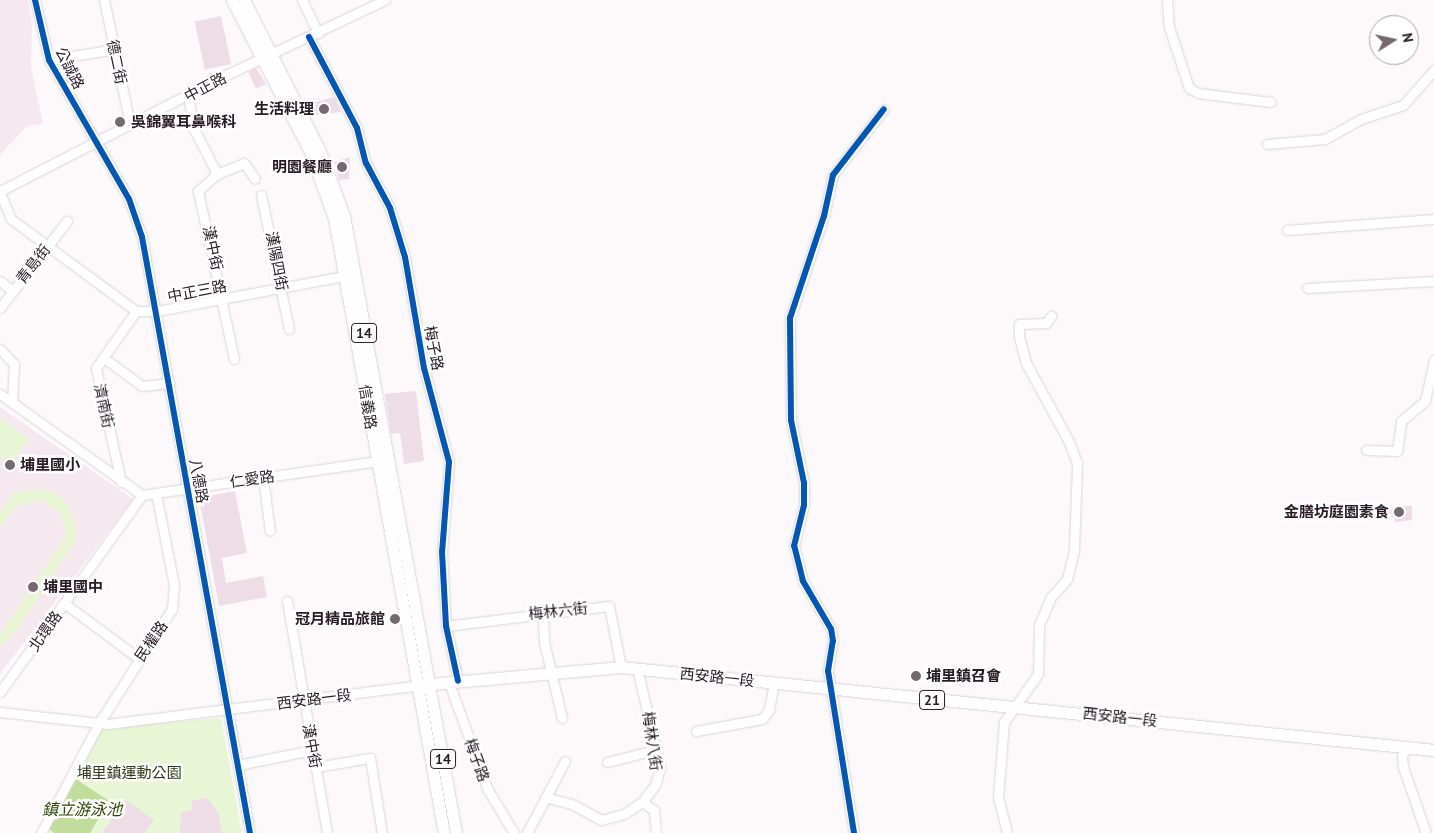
<!DOCTYPE html>
<html>
<head>
<meta charset="utf-8">
<style>
	body { margin:0 }
	#map { position:relative; width:1434px; height:833px; overflow:hidden; background:#fdf9fb; font-family:"PT Sans","Noto Sans TC",sans-serif }
	div>[style] { position:absolute }
	[style*='--x'] { left:calc(var(--x)*1px); top:calc(var(--y)*1px); width:calc(var(--w)*1px); rotate:calc(var(--a)*1deg) }
	.built>* { inset:0; background:#f5e9ef }
	.green>* { inset:0; background:#e8f6d6 }
	.water>* { inset:0; background:#c1dd9c }
	.building>* { inset:0; background:#eedde7; transform-origin:0 0 }
	.roads { filter:drop-shadow(0 0 1px #dcd3d8) drop-shadow(0 0 1px #dcd3d8) }
	.minor>* { height:9px; margin:-4.5px; padding:0 4.5px; transform-origin:4.5px; border-radius:4.5px; background:#fffefe }
	.major>* { height:11px; margin:-5.5px; padding:0 5.5px; transform-origin:5.5px; border-radius:5.5px; background:#fffefe }
	.cycleway>* { height:6px; margin:-3px; padding:0 3px; transform-origin:3px; border-radius:3px; background:#0057b8 }
	.dots>* { width:14px; height:14px; translate:-50% -50%; box-sizing:border-box; border:2px solid #fff; border-radius:50% }
	span { translate:-50% -50%; white-space:nowrap; text-align:center; line-height:1.15; -webkit-text-stroke:5px #fff; paint-order:stroke }
	.shield-label span { padding:1px 4px; background:#fff; border:1px solid; border-radius:4px; -webkit-text-stroke-width:0 }
	.shield-label { font-size:14px; color:#281b23; font-weight:700 }
	.street-label { font-size:15px; color:#281b23 }
	.poi-label { font-size:15px; color:#281b23; font-weight:700 }
	.right { translate:-100% -50%; text-align:right }
	.left { translate:0 -50%; text-align:left }
	.park-label { font-size:15px; color:#2a3b15 }
	.water-label { font-size:16px; color:#2d4500; font-style:italic }
	.north { position:absolute; left:1369px; top:15px; width:50px; height:50px; box-sizing:border-box; background:#fff; border:1px solid #a9a4a7; border-radius:50%; rotate:80deg; font-size:14px; font-weight:700; line-height:20px; text-align:center; color:#281b23 }
	.north::after { content:''; display:block; margin:auto; width:18px; height:22px; background:#73696f; clip-path:polygon(50% 0,100% 100%,50% 72%,0 100%) }
</style>
</head>
<body>
<div id="map">
	<div class="built">
		<div style="clip-path:polygon(0 0,28px 0,32px 24px,31px 67px,43px 124px,27px 126px,0 155px)"></div>
		<div style="clip-path:polygon(0 407px,133px 499px,0 674px)"></div>
	</div>
	<div class="green">
		<div style="clip-path:polygon(0 417px,29px 439px,12px 463px,0 455px)"></div>
		<div style="clip-path:polygon(35px 489px,55px 493px,67px 504px,75px 521px,76px 540px,13px 636px,0 645px,0 634px,66px 536px,60px 513px,40px 500px,16px 506px,0 528px,0 513px,14px 493px)"></div>
		<div style="clip-path:polygon(221px 718px,242px 833px,48px 833px,103px 727px)"></div>
	</div>
	<div class="water">
		<div style="clip-path:polygon(76px 779px,109px 801px,90px 833px,54px 833px,49px 829px)"></div>
	</div>
	<div class="building">
		<div style="left:221px;top:16px;width:49px;height:27px;rotate:78deg"></div>
		<div style="clip-path:polygon(256px 68px,266px 84px,256px 89px,248px 72px)"></div>
		<div style="clip-path:polygon(334px 97px,341px 112px,311px 116px,306px 105px)"></div>
		<div style="clip-path:polygon(350px 157px,349px 179px,339px 180px,334px 162px)"></div>
		<div style="clip-path:polygon(416px 391px,424px 461px,404px 464px,400px 433px,391px 434px,385px 394px)"></div>
		<div style="clip-path:polygon(235px 491px,247px 553px,222px 558px,226px 583px,263px 576px,267px 597px,219px 606px,199px 498px)"></div>
		<div style="clip-path:polygon(1385px 506px,1412px 506px,1412px 520px,1395px 522px,1394px 517px,1386px 517px)"></div>
		<div style="clip-path:polygon(207px 798px,218px 812px,222px 833px,180px 833px,181px 813px,193px 810px,191px 801px)"></div>
		<div style="clip-path:polygon(125px 800px,154px 820px,145px 833px,102px 833px)"></div>
	</div>
	<div class="roads">
		<div class="minor">
			<div style="--x:35;--y:0;--w:62;--a:76.9"></div>
			<div style="--x:49;--y:60;--w:160;--a:60.1"></div>
			<div style="--x:129;--y:199;--w:40;--a:71.1"></div>
			<div style="--x:142;--y:237;--w:606;--a:79.73"></div>
			<div style="--x:104;--y:0;--w:127;--a:78.2"></div>
			<div style="--x:302;--y:0;--w:37;--a:64"></div>
			<div style="--x:1167;--y:0;--w:27;--a:86"></div>
			<div style="--x:1169;--y:27;--w:64;--a:71.8"></div>
			<div style="--x:1189;--y:88;--w:10;--a:29"></div>
			<div style="--x:1198;--y:93;--w:73;--a:7.1"></div>
			<div style="--x:309;--y:37;--w:103;--a:62.2"></div>
			<div style="--x:357;--y:128;--w:36;--a:76"></div>
			<div style="--x:366;--y:163;--w:51;--a:61.9"></div>
			<div style="--x:390;--y:208;--w:51;--a:73"></div>
			<div style="--x:405;--y:257;--w:113;--a:80.3"></div>
			<div style="--x:424;--y:368;--w:97;--a:75.1"></div>
			<div style="--x:449;--y:462;--w:90;--a:94.4"></div>
			<div style="--x:442;--y:552;--w:74;--a:86.9"></div>
			<div style="--x:446;--y:626;--w:56;--a:77.7"></div>
			<div style="--x:49;--y:60;--w:67;--a:-9.5"></div>
			<div style="--x:188;--y:96;--w:34;--a:80"></div>
			<div style="--x:194;--y:129;--w:51;--a:62.9"></div>
			<div style="--x:1267;--y:144;--w:58;--a:-4.9"></div>
			<div style="--x:1325;--y:139;--w:41;--a:-29.1"></div>
			<div style="--x:1361;--y:119;--w:44;--a:-18.4"></div>
			<div style="--x:1403;--y:105;--w:47;--a:-48.5"></div>
			<div style="--x:0;--y:191;--w:252;--a:-27.2"></div>
			<div style="--x:224;--y:76;--w:178;--a:-25.3"></div>
			<div style="--x:0;--y:193;--w:28;--a:67"></div>
			<div style="--x:11;--y:219;--w:155;--a:36.4"></div>
			<div style="--x:136;--y:311;--w:21;--a:0"></div>
			<div style="--x:157;--y:311;--w:195;--a:-10.6"></div>
			<div style="--x:261;--y:195;--w:137;--a:78.2"></div>
			<div style="--x:1287;--y:230;--w:147;--a:-4.3"></div>
			<div style="--x:0;--y:281;--w:16;--a:38"></div>
			<div style="--x:1307;--y:288;--w:127;--a:-3.2"></div>
			<div style="--x:0;--y:308;--w:110;--a:-52.4"></div>
			<div style="--x:0;--y:349;--w:21;--a:47"></div>
			<div style="--x:14;--y:364;--w:39;--a:93"></div>
			<div style="--x:104;--y:358;--w:47;--a:36.4"></div>
			<div style="--x:142;--y:386;--w:28;--a:-6"></div>
			<div style="--x:234;--y:359;--w:172;--a:-102.1"></div>
			<div style="--x:198;--y:191;--w:25;--a:-42"></div>
			<div style="--x:217;--y:174;--w:29;--a:-22"></div>
			<div style="--x:244;--y:163;--w:19;--a:55"></div>
			<div style="--x:0;--y:394;--w:174;--a:35.4"></div>
			<div style="--x:142;--y:495;--w:245;--a:-8.2"></div>
			<div style="--x:1366;--y:450;--w:31;--a:2"></div>
			<div style="--x:1397;--y:451;--w:30;--a:-82"></div>
			<div style="--x:1401;--y:421;--w:31;--a:-40"></div>
			<div style="--x:1425;--y:401;--w:42;--a:-77.6"></div>
			<div style="--x:263;--y:478;--w:53;--a:82.5"></div>
			<div style="--x:121;--y:482;--w:117;--a:-102.4"></div>
			<div style="--x:96;--y:368;--w:70;--a:-54.9"></div>
			<div style="--x:287;--y:601;--w:235;--a:80.2"></div>
			<div style="--x:64;--y:603;--w:92;--a:36.6"></div>
			<div style="--x:543;--y:612;--w:30;--a:88"></div>
			<div style="--x:544;--y:642;--w:78;--a:76.7"></div>
			<div style="--x:446;--y:626;--w:164;--a:-7"></div>
			<div style="--x:609;--y:606;--w:62;--a:78.9"></div>
			<div style="--x:637;--y:668;--w:103;--a:77"></div>
			<div style="--x:660;--y:768;--w:18;--a:106"></div>
			<div style="--x:655;--y:785;--w:21;--a:127"></div>
			<div style="--x:642;--y:802;--w:14;--a:34"></div>
			<div style="--x:654;--y:810;--w:23;--a:85"></div>
			<div style="--x:449;--y:683;--w:114;--a:70"></div>
			<div style="--x:488;--y:790;--w:50;--a:58.8"></div>
			<div style="--x:0;--y:692;--w:243;--a:-54.2"></div>
			<div style="--x:0;--y:712;--w:109;--a:6.3"></div>
			<div style="--x:108;--y:724;--w:313;--a:-7.1"></div>
			<div style="--x:696;--y:731;--w:67;--a:-10.3"></div>
			<div style="--x:762;--y:719;--w:11;--a:-52"></div>
			<div style="--x:769;--y:710;--w:27;--a:-80"></div>
			<div style="--x:1408;--y:747;--w:10;--a:127"></div>
			<div style="--x:1402;--y:755;--w:12;--a:85"></div>
			<div style="--x:1403;--y:767;--w:70;--a:70.8"></div>
			<div style="--x:607;--y:762;--w:49;--a:-14"></div>
			<div style="--x:238;--y:765;--w:76;--a:-11.5"></div>
			<div style="--x:316;--y:767;--w:55;--a:-9.5"></div>
			<div style="--x:370;--y:758;--w:76;--a:80.9"></div>
			<div style="--x:545;--y:797;--w:30;--a:15"></div>
			<div style="--x:574;--y:805;--w:31;--a:29"></div>
			<div style="--x:601;--y:820;--w:24;--a:-15"></div>
			<div style="--x:624;--y:814;--w:22;--a:-34"></div>
			<div style="--x:41;--y:833;--w:124;--a:-62.2"></div>
			<div style="--x:99;--y:723;--w:135;--a:-57.4"></div>
			<div style="--x:172;--y:609;--w:24;--a:-85"></div>
			<div style="--x:174;--y:585;--w:94;--a:-101.1"></div>
			<div style="--x:527;--y:833;--w:81;--a:-62.2"></div>
			<div style="--x:854;--y:833;--w:164;--a:-99.1"></div>
			<div style="--x:828;--y:671;--w:30;--a:-81"></div>
			<div style="--x:833;--y:641;--w:12;--a:-99"></div>
			<div style="--x:831;--y:629;--w:56;--a:-120.3"></div>
			<div style="--x:803;--y:581;--w:36;--a:-104"></div>
			<div style="--x:794;--y:546;--w:42;--a:-76.3"></div>
			<div style="--x:804;--y:505;--w:22;--a:-90"></div>
			<div style="--x:804;--y:483;--w:64;--a:-101.7"></div>
			<div style="--x:791;--y:420;--w:102;--a:-90.6"></div>
			<div style="--x:790;--y:318;--w:108;--a:-71.6"></div>
			<div style="--x:824;--y:216;--w:42;--a:-77.6"></div>
			<div style="--x:833;--y:175;--w:83;--a:-52.3"></div>
			<div style="--x:1007;--y:833;--w:37;--a:-104"></div>
			<div style="--x:998;--y:797;--w:75;--a:-85.4"></div>
			<div style="--x:1004;--y:722;--w:59;--a:-54.7"></div>
			<div style="--x:1038;--y:674;--w:49;--a:-88.8"></div>
			<div style="--x:1039;--y:625;--w:30;--a:-67"></div>
			<div style="--x:1051;--y:597;--w:24;--a:-48"></div>
			<div style="--x:1067;--y:579;--w:30;--a:-76"></div>
			<div style="--x:1074;--y:550;--w:87;--a:-88"></div>
			<div style="--x:1077;--y:463;--w:25;--a:-111"></div>
			<div style="--x:1068;--y:440;--w:88;--a:-118.6"></div>
			<div style="--x:1026;--y:363;--w:27;--a:-105"></div>
			<div style="--x:1019;--y:337;--w:13;--a:-90"></div>
			<div style="--x:1019;--y:324;--w:27;--a:-2"></div>
			<div style="--x:1046;--y:323;--w:9;--a:-54"></div>
		</div>
		<div class="major">
			<div style="--x:232;--y:0;--w:171;--a:62.8"></div>
			<div style="--x:310;--y:152;--w:70;--a:70"></div>
			<div style="--x:334;--y:218;--w:625;--a:79.86"></div>
			<div style="--x:244;--y:0;--w:167;--a:63.3"></div>
			<div style="--x:319;--y:149;--w:72;--a:69.5"></div>
			<div style="--x:344;--y:216;--w:627;--a:79.71"></div>
			<div style="--x:419;--y:685;--w:203;--a:-5.1"></div>
			<div style="--x:621;--y:667;--w:817;--a:5.83"></div>
		</div>
	</div>
	<div class="cycleway">
		<div style="--x:35;--y:0;--w:62;--a:76.9"></div>
		<div style="--x:49;--y:60;--w:160;--a:60.1"></div>
		<div style="--x:129;--y:199;--w:40;--a:71.1"></div>
		<div style="--x:142;--y:237;--w:606;--a:79.73"></div>
		<div style="--x:309;--y:37;--w:103;--a:62.2"></div>
		<div style="--x:357;--y:128;--w:36;--a:76"></div>
		<div style="--x:366;--y:163;--w:51;--a:61.9"></div>
		<div style="--x:390;--y:208;--w:51;--a:73"></div>
		<div style="--x:405;--y:257;--w:113;--a:80.3"></div>
		<div style="--x:424;--y:368;--w:97;--a:75.1"></div>
		<div style="--x:449;--y:462;--w:90;--a:94.4"></div>
		<div style="--x:442;--y:552;--w:74;--a:86.9"></div>
		<div style="--x:446;--y:626;--w:56;--a:77.7"></div>
		<div style="--x:854;--y:833;--w:164;--a:-99.1"></div>
		<div style="--x:828;--y:671;--w:30;--a:-81"></div>
		<div style="--x:833;--y:641;--w:12;--a:-99"></div>
		<div style="--x:831;--y:629;--w:56;--a:-120.3"></div>
		<div style="--x:803;--y:581;--w:36;--a:-104"></div>
		<div style="--x:794;--y:546;--w:42;--a:-76.3"></div>
		<div style="--x:804;--y:505;--w:22;--a:-90"></div>
		<div style="--x:804;--y:483;--w:64;--a:-101.7"></div>
		<div style="--x:791;--y:420;--w:102;--a:-90.6"></div>
		<div style="--x:790;--y:318;--w:108;--a:-71.6"></div>
		<div style="--x:824;--y:216;--w:42;--a:-77.6"></div>
		<div style="--x:833;--y:175;--w:83;--a:-52.3"></div>
	</div>
	<div class="dots">
		<div style="left:324px;top:109px;background:#73696f"></div>
		<div style="left:120px;top:122px;background:#73696f"></div>
		<div style="left:342px;top:167px;background:#73696f"></div>
		<div style="left:10px;top:465px;background:#73696f"></div>
		<div style="left:1399px;top:512px;background:#73696f"></div>
		<div style="left:33px;top:587px;background:#73696f"></div>
		<div style="left:395px;top:619px;background:#73696f"></div>
		<div style="left:916px;top:676px;background:#73696f"></div>
	</div>
	<div class="shield-label">
		<span style="left:364px;top:333px">14</span>
		<span style="left:932px;top:700px">21</span>
		<span style="left:443px;top:759px">14</span>
	</div>
	<div class="street-label">
		<span style="left:117px;top:62px;rotate:78deg">德二街</span>
		<span style="left:70px;top:68px;rotate:63deg">公誠路</span>
		<span style="left:205px;top:87px;rotate:-28deg">中正路</span>
		<span style="left:213px;top:248px;rotate:78deg">漢中街</span>
		<span style="left:277px;top:261px;rotate:79deg">漢陽四街</span>
		<span style="left:33px;top:264px;rotate:-52deg">青島街</span>
		<span style="left:197px;top:291px;rotate:-11deg">中正三路</span>
		<span style="left:434px;top:348px;rotate:79deg">梅子路</span>
		<span style="left:104px;top:406px;rotate:78deg">濟南街</span>
		<span style="left:368px;top:407px;rotate:81deg">信義路</span>
		<span style="left:252px;top:479px;rotate:-8deg">仁愛路</span>
		<span style="left:199px;top:481px;rotate:80deg">八德路</span>
		<span style="left:558px;top:611px;rotate:-6deg">梅林六街</span>
		<span style="left:45px;top:631px;rotate:-55deg">北環路</span>
		<span style="left:151px;top:641px;rotate:-56deg">民權路</span>
		<span style="left:717px;top:677px;rotate:6deg">西安路一段</span>
		<span style="left:314px;top:699px;rotate:-7deg">西安路一段</span>
		<span style="left:1120px;top:717px;rotate:6deg">西安路一段</span>
		<span style="left:652px;top:741px;rotate:82deg">梅林八街</span>
		<span style="left:312px;top:746px;rotate:80deg">漢中街</span>
		<span style="left:477px;top:760px;rotate:70deg">梅子路</span>
	</div>
	<div class="poi-label">
		<span class="right" style="left:314px;top:109px">生活料理</span>
		<span class="left" style="left:131px;top:122px">吳錦翼耳鼻喉科</span>
		<span class="right" style="left:332px;top:167px">明園餐廳</span>
		<span class="left" style="left:20px;top:465px">埔里國小</span>
		<span class="right" style="left:1389px;top:512px">金膳坊庭園素食</span>
		<span class="left" style="left:43px;top:587px">埔里國中</span>
		<span class="right" style="left:385px;top:619px">冠月精品旅館</span>
		<span class="left" style="left:926px;top:676px">埔里鎮召會</span>
	</div>
	<div class="park-label">
		<span style="left:129px;top:773px">埔里鎮運動公園</span>
	</div>
	<div class="water-label">
		<span style="left:82px;top:809px">鎮立游泳池</span>
	</div>
	<div class="north">N</div>
</div>
</body>
</html>
